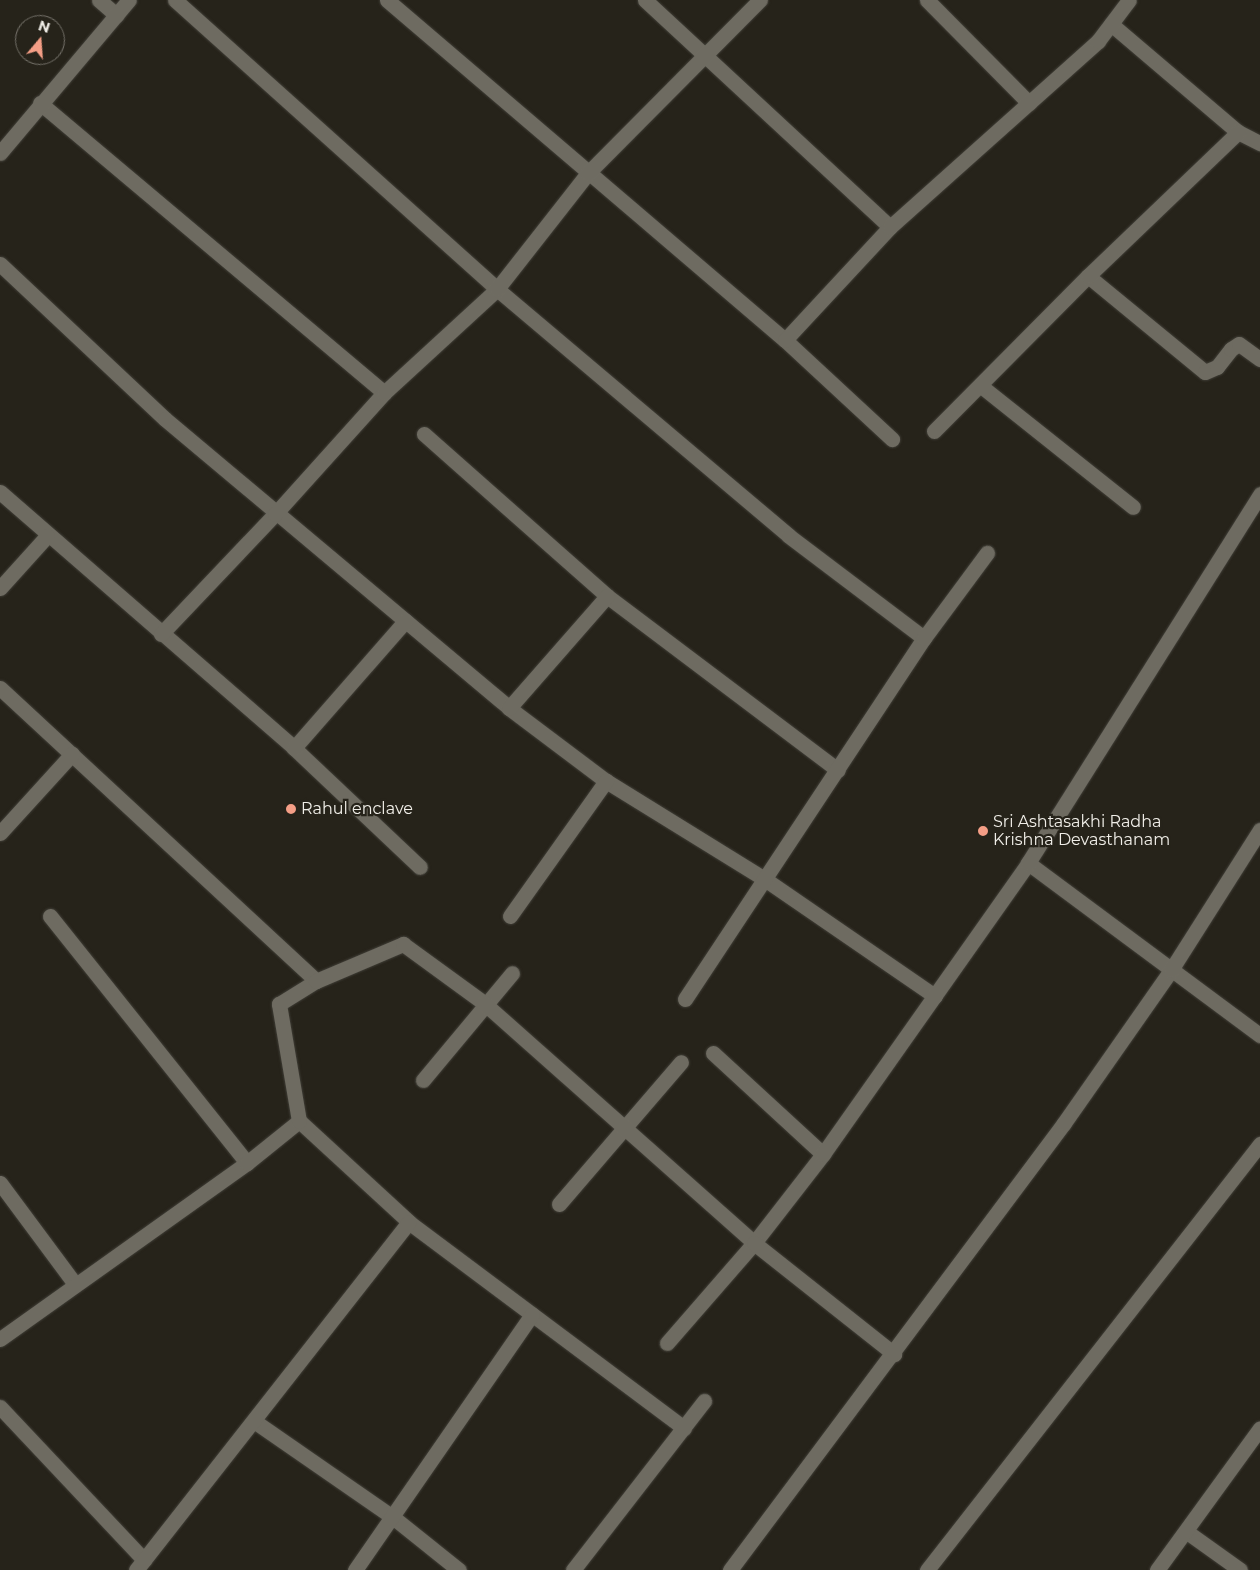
<!DOCTYPE html>
<html>
<head>
<meta charset="utf-8">
<style>
	body { margin:0 }
	#map { position:relative; width:1260px; height:1570px; overflow:hidden; background:#26231a; font-family:Montserrat,sans-serif }
	div>[style] { position:absolute }
	[style*='--x'] { left:calc(var(--x)*1px); top:calc(var(--y)*1px); width:calc(var(--w)*1px); rotate:calc(var(--a)*1deg) }
	.roads { filter:drop-shadow(0 0 1px #403e37) drop-shadow(0 0 1px #403e37) }
	.minor>* { height:15px; margin:-7.5px; padding:0 7.5px; transform-origin:7.5px; border-radius:7.5px; background:#6e6b61 }
	.dots>* { width:14px; height:14px; translate:-50% -50%; box-sizing:border-box; border:2px solid #26231a; border-radius:50% }
	span { translate:-50% -50%; white-space:nowrap; text-align:center; line-height:1.15; -webkit-text-stroke:4.5px #26231a; paint-order:stroke }
	.poi-label { font-size:16px; color:#f0eee8 }
	.left { translate:0 -50%; text-align:left }
	.north { position:absolute; left:15px; top:15px; width:50px; height:50px; box-sizing:border-box; background:#26231a; border:1px solid #77746c; border-radius:50%; rotate:18deg; font-size:14px; font-weight:700; line-height:20px; text-align:center; color:#f0eee8 }
	.north::after { content:''; display:block; margin:auto; width:18px; height:22px; background:#f49e86; clip-path:polygon(50% 0,100% 100%,50% 72%,0 100%) }
</style>
</head>
<body>
<div id="map">
	<div class="roads">
		<div class="minor">
			<div style="--x:99;--y:0;--w:23;--a:41"></div>
			<div style="--x:175;--y:0;--w:433;--a:41.9"></div>
			<div style="--x:497;--y:289;--w:382;--a:40.2"></div>
			<div style="--x:789;--y:536;--w:169;--a:37.1"></div>
			<div style="--x:387;--y:0;--w:523;--a:40.51"></div>
			<div style="--x:785;--y:340;--w:146;--a:42.8"></div>
			<div style="--x:645;--y:0;--w:334;--a:42.8"></div>
			<div style="--x:927;--y:0;--w:145;--a:45.3"></div>
			<div style="--x:1111;--y:24;--w:167;--a:40.4"></div>
			<div style="--x:1238;--y:132;--w:25;--a:27"></div>
			<div style="--x:40;--y:103;--w:450;--a:40.1"></div>
			<div style="--x:0;--y:153;--w:200;--a:-49.9"></div>
			<div style="--x:0;--y:264;--w:226;--a:43.2"></div>
			<div style="--x:165;--y:419;--w:449;--a:40"></div>
			<div style="--x:509;--y:708;--w:121;--a:37"></div>
			<div style="--x:606;--y:781;--w:188;--a:31.7"></div>
			<div style="--x:766;--y:880;--w:205;--a:34.5"></div>
			<div style="--x:1088;--y:276;--w:151;--a:39.4"></div>
			<div style="--x:1205;--y:372;--w:13;--a:-23"></div>
			<div style="--x:1217;--y:367;--w:23;--a:-52"></div>
			<div style="--x:1231;--y:349;--w:9;--a:-32"></div>
			<div style="--x:1239;--y:344;--w:26;--a:36"></div>
			<div style="--x:785;--y:340;--w:154;--a:-47.1"></div>
			<div style="--x:890;--y:227;--w:279;--a:-41.8"></div>
			<div style="--x:1098;--y:41;--w:51;--a:-52.9"></div>
			<div style="--x:981;--y:386;--w:194;--a:38.5"></div>
			<div style="--x:934;--y:431;--w:218;--a:-45.2"></div>
			<div style="--x:1088;--y:276;--w:208;--a:-43.8"></div>
			<div style="--x:424;--y:434;--w:244;--a:41.5"></div>
			<div style="--x:607;--y:596;--w:289;--a:37"></div>
			<div style="--x:0;--y:492;--w:390;--a:41"></div>
			<div style="--x:294;--y:748;--w:173;--a:43.4"></div>
			<div style="--x:0;--y:588;--w:70;--a:-47.9"></div>
			<div style="--x:161;--y:634;--w:166;--a:-46.5"></div>
			<div style="--x:275;--y:514;--w:163;--a:-48"></div>
			<div style="--x:384;--y:393;--w:154;--a:-42.6"></div>
			<div style="--x:497;--y:289;--w:147;--a:-51.9"></div>
			<div style="--x:588;--y:173;--w:244;--a:-45.2"></div>
			<div style="--x:0;--y:688;--w:431;--a:42.8"></div>
			<div style="--x:509;--y:708;--w:149;--a:-48.8"></div>
			<div style="--x:294;--y:748;--w:169;--a:-48.8"></div>
			<div style="--x:0;--y:833;--w:107;--a:-47.7"></div>
			<div style="--x:1028;--y:863;--w:289;--a:36.6"></div>
			<div style="--x:50;--y:916;--w:316;--a:51.4"></div>
			<div style="--x:510;--y:916;--w:166;--a:-54.6"></div>
			<div style="--x:685;--y:999;--w:433;--a:-56.5"></div>
			<div style="--x:924;--y:638;--w:106;--a:-53.5"></div>
			<div style="--x:713;--y:1053;--w:149;--a:42.6"></div>
			<div style="--x:423;--y:1080;--w:139;--a:-50.2"></div>
			<div style="--x:0;--y:1183;--w:126;--a:53.4"></div>
			<div style="--x:559;--y:1204;--w:187;--a:-49.3"></div>
			<div style="--x:0;--y:1339;--w:303;--a:-35.5"></div>
			<div style="--x:247;--y:1163;--w:67;--a:-38.9"></div>
			<div style="--x:667;--y:1343;--w:133;--a:-49"></div>
			<div style="--x:754;--y:1243;--w:113;--a:-52.2"></div>
			<div style="--x:823;--y:1154;--w:356;--a:-54.8"></div>
			<div style="--x:1028;--y:863;--w:436;--a:-57.8"></div>
			<div style="--x:0;--y:1407;--w:210;--a:46.7"></div>
			<div style="--x:254;--y:1421;--w:170;--a:34.7"></div>
			<div style="--x:394;--y:1518;--w:83;--a:38.7"></div>
			<div style="--x:684;--y:1428;--w:344;--a:-143.2"></div>
			<div style="--x:409;--y:1222;--w:149;--a:-137.4"></div>
			<div style="--x:299;--y:1121;--w:119;--a:-99.7"></div>
			<div style="--x:279;--y:1004;--w:44;--a:-31.9"></div>
			<div style="--x:316;--y:981;--w:95;--a:-23"></div>
			<div style="--x:403;--y:944;--w:100;--a:36.1"></div>
			<div style="--x:484;--y:1003;--w:361;--a:41.6"></div>
			<div style="--x:754;--y:1243;--w:179;--a:38.4"></div>
			<div style="--x:1187;--y:1532;--w:65;--a:35.6"></div>
			<div style="--x:136;--y:1570;--w:442;--a:-51.9"></div>
			<div style="--x:355;--y:1570;--w:311;--a:-55.3"></div>
			<div style="--x:573;--y:1570;--w:214;--a:-52.2"></div>
			<div style="--x:730;--y:1570;--w:558;--a:-53.23"></div>
			<div style="--x:1064;--y:1123;--w:187;--a:-55"></div>
			<div style="--x:1171;--y:970;--w:166;--a:-57.6"></div>
			<div style="--x:927;--y:1570;--w:541;--a:-51.99"></div>
			<div style="--x:1157;--y:1570;--w:175;--a:-54"></div>
		</div>
	</div>
	<div class="dots">
		<div style="left:291px;top:809px;background:#f49e86"></div>
		<div style="left:983px;top:831px;background:#f49e86"></div>
	</div>
	<div class="poi-label">
		<span class="left" style="left:301px;top:809px">Rahul enclave</span>
		<span class="left" style="left:993px;top:831px">Sri Ashtasakhi Radha<br>Krishna Devasthanam</span>
	</div>
	<div class="north">N</div>
</div>
</body>
</html>
